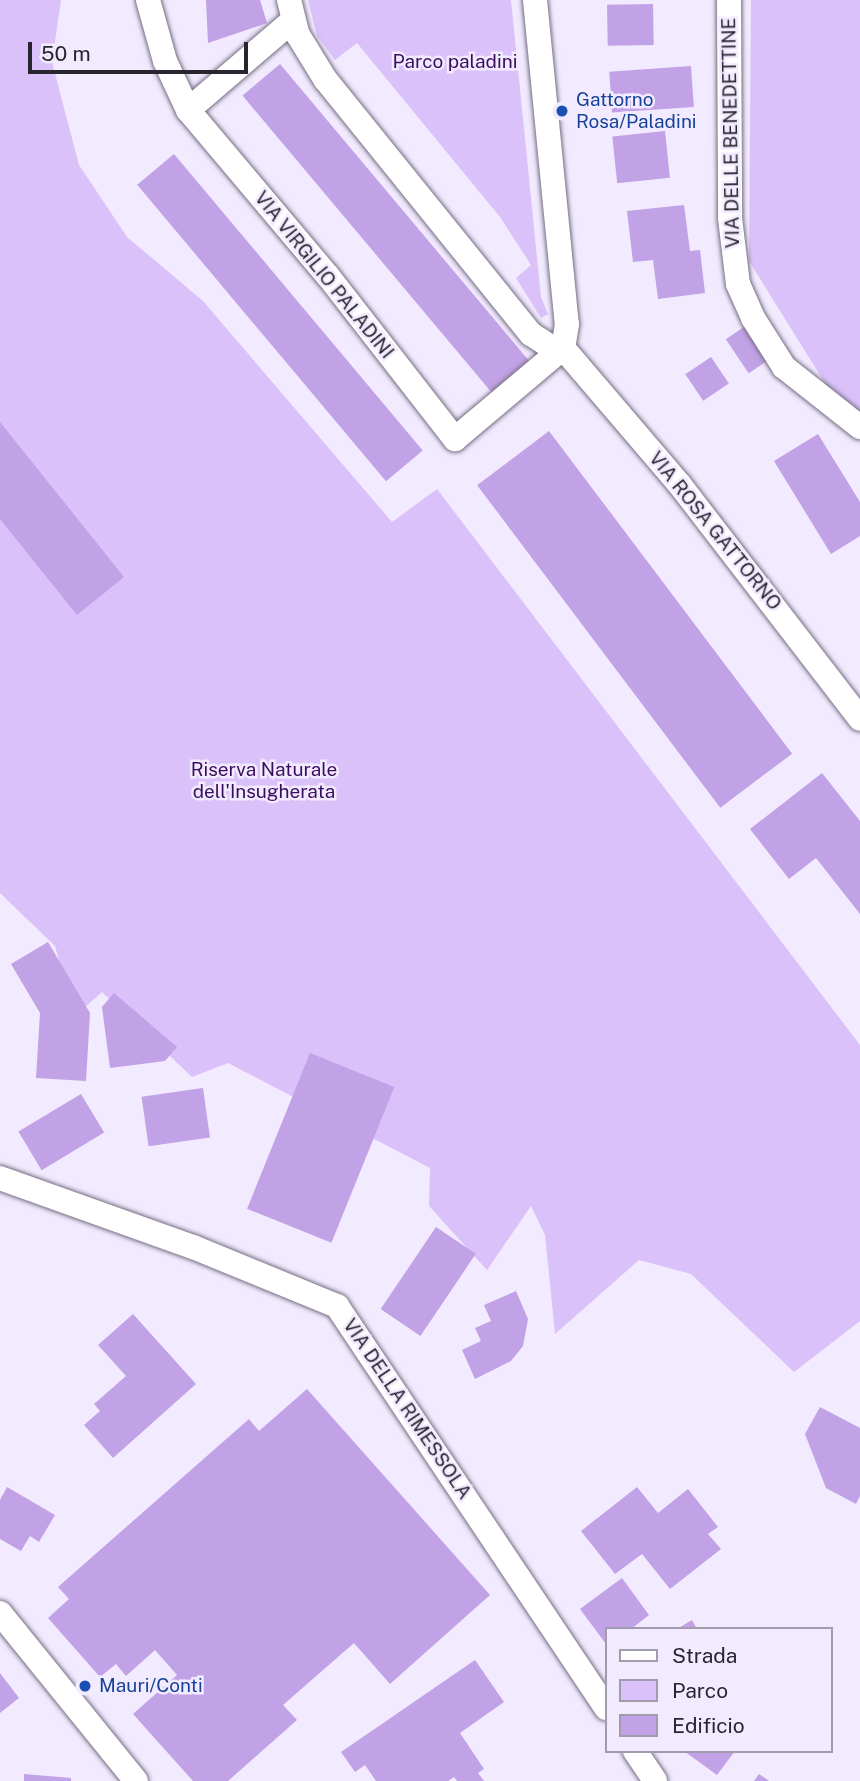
<!DOCTYPE html>
<html>
<head>
<meta charset="utf-8">
<style>
	body { margin:0 }
	#map { position:relative; width:860px; height:1781px; overflow:hidden; background:#f2eafe; font-family:"Public Sans",sans-serif }
	div>[style] { position:absolute }
	[style*='--x'] { left:calc(var(--x)*1px); top:calc(var(--y)*1px); width:calc(var(--w)*1px); rotate:calc(var(--a)*1deg) }
	.green>* { inset:0; background:#dac1f9 }
	.building>* { inset:0; background:#c1a2e6; transform-origin:0 0 }
	.roads { filter:drop-shadow(0 0 2px #766e83) drop-shadow(0 0 2px #766e83) }
	.minor>* { height:24px; margin:-12px; padding:0 12px; transform-origin:12px; border-radius:12px; background:#fff }
	.dots>* { width:19px; height:19px; translate:-50% -50%; box-sizing:border-box; border:4px solid #f2eafe; border-radius:50% }
	span { translate:-50% -50%; white-space:nowrap; text-align:center; line-height:1.15; -webkit-text-stroke:5px #f2eafe; paint-order:stroke }
	.park-label { font-size:19px; color:#3a0d5e }
	.transit-label { font-size:19px; color:#164399 }
	.left { translate:0 -50%; text-align:left }
	.street-label { font-size:19px; color:#29252e }
	.legend { position:absolute; left:605px; top:1627px; width:228px; height:126px; box-sizing:border-box; background:#f2eafe; border:2px solid #a29bab; margin:0; padding:9px 12px; list-style:none; font-size:21px; color:#29252e }
	.legend li { display:flex; align-items:center; gap:14px; height:35px }
	.legend b { width:35px; border:2px solid #a29bab }
	.scale { position:absolute; left:28px; top:42px; width:220px; height:32px; box-sizing:border-box; border:4px solid #29252e; border-top:0; padding-left:9px; font-size:21px; line-height:24px; white-space:nowrap; color:#29252e; -webkit-text-stroke:5px #f2eafe; paint-order:stroke }
</style>
</head>
<body>
<div id="map">
	<div class="green">
		<div style="clip-path:polygon(0 0,61px 0,52px 62px,79px 165px,127px 237px,203px 301px,392px 522px,437px 489px,860px 1045px,860px 1321px,794px 1372px,691px 1274px,639px 1260px,555px 1334px,545px 1235px,531px 1206px,487px 1270px,429px 1206px,430px 1168px,228px 1063px,192px 1077px,102px 992px,75px 1016px,55px 946px,0 893px)"></div>
		<div style="clip-path:polygon(308px 0,511px 0,541px 297px,548px 314px,541px 318px,516px 278px,531px 265px,500px 217px,357px 43px,335px 60px,317px 36px)"></div>
		<div style="clip-path:polygon(751px 0,860px 0,860px 417px,833px 396px,749px 261px)"></div>
	</div>
	<div class="building">
		<div style="clip-path:polygon(206px 0,260px 0,267px 23px,208px 43px)"></div>
		<div style="left:653px;top:4px;width:41px;height:46px;rotate:89deg"></div>
		<div style="left:280px;top:64px;width:387px;height:49px;rotate:50deg"></div>
		<div style="left:691px;top:66px;width:41px;height:82px;rotate:86deg"></div>
		<div style="left:665px;top:131px;width:47px;height:53px;rotate:84deg"></div>
		<div style="left:174px;top:154px;width:387px;height:48px;rotate:50deg"></div>
		<div style="clip-path:polygon(684px 205px,690px 251px,700px 250px,705px 293px,658px 299px,653px 260px,633px 262px,627px 211px)"></div>
		<div style="left:744px;top:327px;width:41px;height:22px;rotate:56deg"></div>
		<div style="left:711px;top:357px;width:32px;height:31px;rotate:56deg"></div>
		<div style="clip-path:polygon(0 422px,124px 577px,77px 615px,0 519px)"></div>
		<div style="left:549px;top:431px;width:404px;height:90px;rotate:53deg"></div>
		<div style="clip-path:polygon(818px 434px,860px 502px,860px 536px,831px 554px,774px 461px)"></div>
		<div style="clip-path:polygon(822px 773px,860px 821px,860px 914px,816px 858px,789px 879px,750px 829px)"></div>
		<div style="clip-path:polygon(48px 942px,90px 1013px,86px 1081px,36px 1078px,40px 1013px,11px 964px)"></div>
		<div style="clip-path:polygon(114px 993px,177px 1047px,165px 1061px,110px 1068px,102px 1007px)"></div>
		<div style="left:310px;top:1053px;width:91px;height:168px;rotate:22deg"></div>
		<div style="left:203px;top:1088px;width:50px;height:62px;rotate:82deg"></div>
		<div style="left:81px;top:1094px;width:45px;height:73px;rotate:59deg"></div>
		<div style="left:436px;top:1227px;width:48px;height:99px;rotate:34deg"></div>
		<div style="clip-path:polygon(516px 1291px,528px 1319px,523px 1346px,511px 1361px,475px 1379px,462px 1350px,481px 1341px,475px 1328px,491px 1321px,484px 1305px)"></div>
		<div style="clip-path:polygon(133px 1314px,196px 1384px,113px 1458px,84px 1425px,100px 1411px,94px 1404px,126px 1376px,98px 1345px)"></div>
		<div style="clip-path:polygon(307px 1389px,490px 1595px,390px 1684px,354px 1643px,283px 1705px,297px 1720px,228px 1781px,193px 1781px,133px 1714px,177px 1675px,155px 1650px,126px 1676px,116px 1664px,100px 1677px,48px 1618px,69px 1599px,58px 1587px,249px 1419px,259px 1431px)"></div>
		<div style="clip-path:polygon(820px 1407px,860px 1428px,860px 1496px,856px 1504px,826px 1488px,805px 1434px)"></div>
		<div style="clip-path:polygon(7px 1487px,55px 1515px,39px 1542px,30px 1536px,21px 1551px,0 1539px,0 1500px)"></div>
		<div style="clip-path:polygon(637px 1487px,658px 1513px,688px 1489px,718px 1527px,708px 1534px,721px 1549px,670px 1589px,642px 1554px,615px 1574px,581px 1531px)"></div>
		<div style="clip-path:polygon(622px 1578px,649px 1615px,631px 1629px,606px 1629px,606px 1644px,580px 1609px)"></div>
		<div style="clip-path:polygon(692px 1620px,697px 1629px,677px 1629px)"></div>
		<div style="clip-path:polygon(475px 1660px,504px 1702px,460px 1733px,484px 1769px,478px 1773px,484px 1781px,457px 1781px,454px 1777px,448px 1781px,376px 1781px,365px 1765px,355px 1772px,341px 1752px)"></div>
		<div style="clip-path:polygon(0 1673px,19px 1698px,0 1713px)"></div>
		<div style="clip-path:polygon(684px 1751px,735px 1751px,717px 1775px)"></div>
		<div style="clip-path:polygon(24px 1774px,71px 1778px,71px 1781px,24px 1781px)"></div>
		<div style="clip-path:polygon(759px 1774px,769px 1781px,754px 1781px)"></div>
	</div>
	<div class="roads">
		<div class="minor">
			<div style="--x:148;--y:0;--w:63;--a:74.4"></div>
			<div style="--x:165;--y:61;--w:54;--a:64.9"></div>
			<div style="--x:289;--y:0;--w:36;--a:76"></div>
			<div style="--x:298;--y:35;--w:52;--a:58.5"></div>
			<div style="--x:325;--y:79;--w:328;--a:51.1"></div>
			<div style="--x:531;--y:334;--w:24;--a:33"></div>
			<div style="--x:551;--y:347;--w:12;--a:5"></div>
			<div style="--x:563;--y:348;--w:180;--a:49.5"></div>
			<div style="--x:680;--y:485;--w:295;--a:52.4"></div>
			<div style="--x:535;--y:0;--w:326;--a:84.4"></div>
			<div style="--x:567;--y:324;--w:24;--a:99"></div>
			<div style="--x:729;--y:0;--w:218;--a:89.7"></div>
			<div style="--x:730;--y:218;--w:66;--a:83.1"></div>
			<div style="--x:738;--y:284;--w:37;--a:66"></div>
			<div style="--x:753;--y:318;--w:58;--a:57.7"></div>
			<div style="--x:784;--y:367;--w:97;--a:38.3"></div>
			<div style="--x:292;--y:21;--w:137;--a:139.4"></div>
			<div style="--x:188;--y:110;--w:217;--a:49.9"></div>
			<div style="--x:328;--y:276;--w:207;--a:52.1"></div>
			<div style="--x:455;--y:439;--w:141;--a:-40.1"></div>
			<div style="--x:0;--y:1178;--w:205;--a:19.7"></div>
			<div style="--x:193;--y:1247;--w:156;--a:22.3"></div>
			<div style="--x:337;--y:1306;--w:484;--a:56.2"></div>
			<div style="--x:0;--y:1613;--w:216;--a:51"></div>
			<div style="--x:635;--y:1751;--w:36;--a:56"></div>
		</div>
	</div>
	<div class="dots">
		<div style="left:562px;top:111px;background:#1a4fb4"></div>
		<div style="left:85px;top:1686px;background:#1a4fb4"></div>
	</div>
	<div class="park-label">
		<span style="left:455px;top:62px">Parco paladini</span>
		<span style="left:264px;top:781px">Riserva Naturale<br>dell'Insugherata</span>
	</div>
	<div class="transit-label">
		<span class="left" style="left:576px;top:111px">Gattorno<br>Rosa/Paladini</span>
		<span class="left" style="left:99px;top:1686px">Mauri/Conti</span>
	</div>
	<div class="street-label">
		<span style="left:731px;top:133px;rotate:-91deg">VIA DELLE BENEDETTINE</span>
		<span style="left:324px;top:275px;rotate:51deg">VIA VIRGILIO PALADINI</span>
		<span style="left:715px;top:531px;rotate:51deg">VIA ROSA GATTORNO</span>
		<span style="left:407px;top:1409px;rotate:56deg">VIA DELLA RIMESSOLA</span>
	</div>
	<ul class="legend">
	<li><b style="height:9px;background:#fff"></b>Strada</li>
	<li><b style="height:19px;background:#dac1f9"></b>Parco</li>
	<li><b style="height:19px;background:#c1a2e6"></b>Edificio</li>
	</ul>
	<div class="scale">50 m</div>
</div>
</body>
</html>
